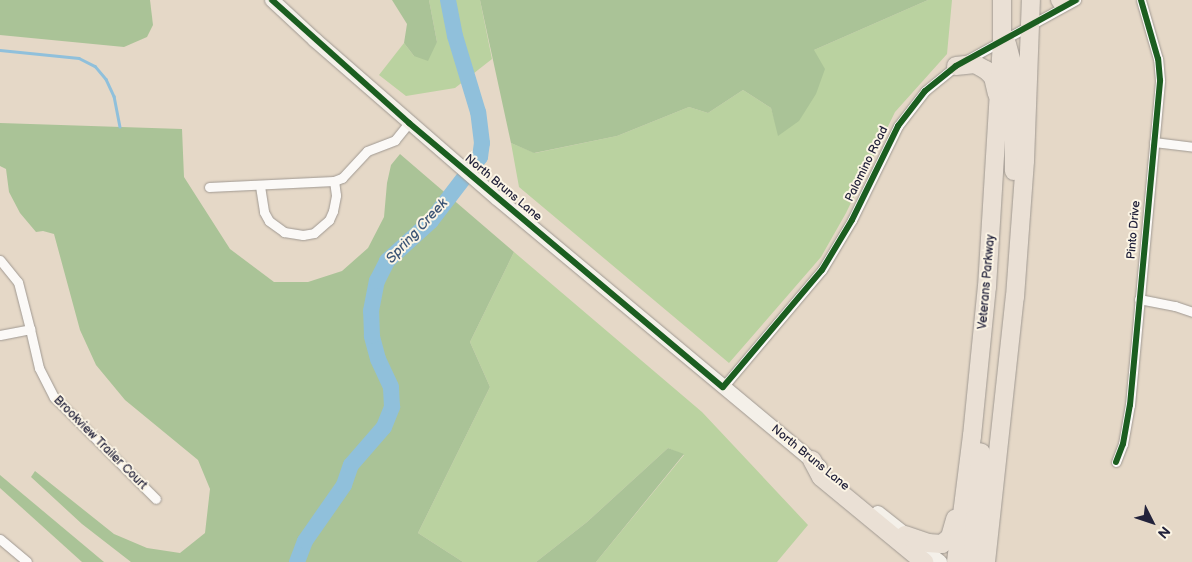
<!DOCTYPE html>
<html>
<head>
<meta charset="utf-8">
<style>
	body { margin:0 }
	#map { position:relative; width:1192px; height:562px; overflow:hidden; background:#e5d8c7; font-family:"Balsamiq Sans",sans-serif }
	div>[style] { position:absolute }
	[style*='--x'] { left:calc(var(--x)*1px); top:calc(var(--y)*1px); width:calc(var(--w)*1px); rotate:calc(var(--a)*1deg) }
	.green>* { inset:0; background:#bad2a0 }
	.forest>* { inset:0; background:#aac397 }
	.stream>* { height:2.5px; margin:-1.25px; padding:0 1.25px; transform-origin:1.25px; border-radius:1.25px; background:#90c0db }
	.river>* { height:16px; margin:-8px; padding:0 8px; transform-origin:8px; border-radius:8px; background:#90c0db }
	.roads { filter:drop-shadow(0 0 1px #a09992) drop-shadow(0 0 1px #a09992) }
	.street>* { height:9px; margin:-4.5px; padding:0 4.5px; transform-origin:4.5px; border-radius:4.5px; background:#fbf9f7 }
	.secondary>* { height:14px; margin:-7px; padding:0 7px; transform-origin:7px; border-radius:7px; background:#f4f0e9 }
	.highway>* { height:18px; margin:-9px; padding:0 9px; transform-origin:9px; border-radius:9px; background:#eae0d5 }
	.cycleway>* { height:6px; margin:-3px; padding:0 3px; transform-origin:3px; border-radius:3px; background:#1b5e20 }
	span { translate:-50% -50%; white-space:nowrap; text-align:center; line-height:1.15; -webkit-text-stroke:4px #fcf5e5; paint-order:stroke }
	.street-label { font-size:12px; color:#22223b }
	.water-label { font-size:14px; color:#3c5576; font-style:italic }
	.north { position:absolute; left:1127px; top:497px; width:50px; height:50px; -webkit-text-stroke:4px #fcf5e5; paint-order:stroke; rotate:131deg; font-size:14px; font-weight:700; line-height:20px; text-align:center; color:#22223b }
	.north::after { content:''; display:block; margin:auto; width:18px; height:22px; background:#22223b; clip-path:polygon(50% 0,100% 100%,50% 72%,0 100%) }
</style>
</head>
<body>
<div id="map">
	<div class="green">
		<div style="clip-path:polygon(429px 0,480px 0,492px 59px,455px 88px,406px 96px,379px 75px,404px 43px,414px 56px,437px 42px)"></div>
		<div style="clip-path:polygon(928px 0,952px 0,947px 54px,895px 112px,846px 213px,821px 257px,729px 363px,519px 187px,511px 143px,535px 153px,617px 136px,689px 107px,708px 113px,743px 90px,771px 108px,779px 135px,814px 50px)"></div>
		<div style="clip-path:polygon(514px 252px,702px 412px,808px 525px,777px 562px,596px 562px,684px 455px,668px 448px,587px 522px,536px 562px,463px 562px,418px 533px,490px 387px,470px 342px)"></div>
	</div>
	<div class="forest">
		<div style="clip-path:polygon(0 0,150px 0,153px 25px,147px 37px,124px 47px,0 35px)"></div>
		<div style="clip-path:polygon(392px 0,429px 0,437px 42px,428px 61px,414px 56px,404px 43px,407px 24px)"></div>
		<div style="clip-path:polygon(480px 0,928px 0,814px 50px,825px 69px,816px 94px,799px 121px,778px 136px,771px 108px,743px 90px,708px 113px,689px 107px,617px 136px,534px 153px,511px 143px)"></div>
		<div style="clip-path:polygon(0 123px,182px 129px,184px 177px,230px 249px,274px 282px,308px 282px,342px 271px,368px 248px,384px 217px,387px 183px,391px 165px,400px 154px,514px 252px,470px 342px,490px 387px,418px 533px,463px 562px,131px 562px,82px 524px,31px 477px,35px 471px,114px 534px,147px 548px,180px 553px,205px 533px,210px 489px,198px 460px,125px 400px,96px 365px,80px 330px,54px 234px,43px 231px,36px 232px,20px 213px,9px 192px,6px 169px,0 166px)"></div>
		<div style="clip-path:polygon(668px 448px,684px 454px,596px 562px,536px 562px,587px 522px)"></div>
		<div style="clip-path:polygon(0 475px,104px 562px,82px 562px,0 488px)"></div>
	</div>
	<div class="stream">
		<div style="--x:0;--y:50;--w:79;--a:5.8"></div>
		<div style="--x:79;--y:58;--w:18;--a:27"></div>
		<div style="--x:95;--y:66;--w:17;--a:50"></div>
		<div style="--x:106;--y:79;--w:19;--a:65"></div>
		<div style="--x:114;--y:96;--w:31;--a:79"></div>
	</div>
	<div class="river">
		<div style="--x:297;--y:562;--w:22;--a:-69"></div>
		<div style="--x:305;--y:541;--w:68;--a:-55.1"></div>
		<div style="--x:344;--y:485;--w:21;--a:-71"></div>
		<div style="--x:351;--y:465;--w:50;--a:-49"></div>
		<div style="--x:384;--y:427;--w:22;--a:-68"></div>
		<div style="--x:392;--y:407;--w:20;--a:-93"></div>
		<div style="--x:391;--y:387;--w:31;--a:-115"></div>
		<div style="--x:378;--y:359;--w:24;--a:-105"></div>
		<div style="--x:372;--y:336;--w:25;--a:-92"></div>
		<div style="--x:371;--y:311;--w:31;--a:-79"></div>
		<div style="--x:377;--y:281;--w:22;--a:-63"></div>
		<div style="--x:387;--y:261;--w:59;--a:-42.3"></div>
		<div style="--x:431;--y:221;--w:81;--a:-52.6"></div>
		<div style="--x:480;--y:157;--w:14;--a:-82"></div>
		<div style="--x:482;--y:143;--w:31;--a:-97"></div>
		<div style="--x:478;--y:112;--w:79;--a:-106.8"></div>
		<div style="--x:455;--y:36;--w:37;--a:-101"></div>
	</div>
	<div class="roads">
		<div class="street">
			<div style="--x:1154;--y:142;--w:38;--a:7"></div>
			<div style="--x:260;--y:186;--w:26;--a:81"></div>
			<div style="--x:264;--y:212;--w:10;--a:61"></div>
			<div style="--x:269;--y:221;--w:19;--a:36"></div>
			<div style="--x:284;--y:232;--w:19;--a:9"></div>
			<div style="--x:303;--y:235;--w:11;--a:-10"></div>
			<div style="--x:314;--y:233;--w:20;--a:-41"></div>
			<div style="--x:329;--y:220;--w:10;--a:-66"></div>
			<div style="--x:333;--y:211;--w:16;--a:-79"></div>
			<div style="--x:336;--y:195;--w:14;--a:-98"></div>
			<div style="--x:209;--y:187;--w:125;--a:-2.7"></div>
			<div style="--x:334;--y:181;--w:9;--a:-21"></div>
			<div style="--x:342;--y:178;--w:37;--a:-47"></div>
			<div style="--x:367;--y:151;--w:30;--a:-21"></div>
			<div style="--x:395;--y:140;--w:22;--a:-51"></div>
			<div style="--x:0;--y:260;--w:28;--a:51"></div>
			<div style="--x:18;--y:282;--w:49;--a:75.7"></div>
			<div style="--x:1139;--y:299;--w:37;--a:11"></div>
			<div style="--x:1175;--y:306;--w:18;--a:19"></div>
			<div style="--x:0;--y:335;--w:31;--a:-11"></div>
			<div style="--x:30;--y:329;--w:40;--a:77"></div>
			<div style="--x:39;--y:368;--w:33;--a:63"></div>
			<div style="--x:54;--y:397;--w:144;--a:45"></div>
			<div style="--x:723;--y:387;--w:153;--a:-49.8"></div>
			<div style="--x:822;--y:270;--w:58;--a:-59"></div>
			<div style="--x:852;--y:220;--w:105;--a:-63.9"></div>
			<div style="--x:898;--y:126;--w:44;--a:-52.4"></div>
			<div style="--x:925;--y:91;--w:40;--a:-39"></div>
			<div style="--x:956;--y:66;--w:137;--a:-28.8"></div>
			<div style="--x:1116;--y:462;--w:19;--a:-69"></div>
			<div style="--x:1123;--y:444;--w:40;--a:-80"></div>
			<div style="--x:1130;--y:405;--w:326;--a:-84.7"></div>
			<div style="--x:1160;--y:80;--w:21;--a:-95"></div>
			<div style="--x:1158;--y:59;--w:61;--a:-106.1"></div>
			<div style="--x:0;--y:539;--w:35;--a:40"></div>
		</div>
		<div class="secondary">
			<div style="--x:272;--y:0;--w:59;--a:42.9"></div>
			<div style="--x:315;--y:40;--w:241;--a:41"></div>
			<div style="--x:497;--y:198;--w:420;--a:39.8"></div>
			<div style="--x:878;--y:513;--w:79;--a:38.3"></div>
		</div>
		<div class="highway">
			<div style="--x:1060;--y:0;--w:1;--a:0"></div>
			<div style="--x:1007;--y:44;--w:23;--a:75"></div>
			<div style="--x:1013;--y:66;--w:105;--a:89.5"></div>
			<div style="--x:956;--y:66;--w:19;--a:-6"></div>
			<div style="--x:975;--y:64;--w:13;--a:29"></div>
			<div style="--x:986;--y:70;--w:10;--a:45"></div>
			<div style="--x:993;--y:77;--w:17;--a:77"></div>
			<div style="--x:812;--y:460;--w:19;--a:62"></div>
			<div style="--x:821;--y:477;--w:134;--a:39.5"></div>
			<div style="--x:905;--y:535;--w:24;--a:19"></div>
			<div style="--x:928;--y:543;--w:14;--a:4"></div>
			<div style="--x:942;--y:544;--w:11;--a:-41"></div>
			<div style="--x:950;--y:537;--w:19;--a:-74"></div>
			<div style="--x:956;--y:562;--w:127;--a:-82.8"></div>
			<div style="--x:972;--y:436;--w:150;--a:-84.3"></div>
			<div style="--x:987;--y:287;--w:248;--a:-86.5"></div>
			<div style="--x:1002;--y:39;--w:39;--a:-90"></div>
			<div style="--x:972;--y:562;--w:110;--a:-85.3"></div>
			<div style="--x:986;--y:562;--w:267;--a:-83.8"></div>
			<div style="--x:1015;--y:297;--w:136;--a:-85.8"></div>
			<div style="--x:1025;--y:161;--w:161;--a:-87.9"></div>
		</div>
	</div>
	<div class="cycleway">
		<div style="--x:272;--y:0;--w:184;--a:41.9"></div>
		<div style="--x:409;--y:123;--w:410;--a:40.1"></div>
		<div style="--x:723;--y:387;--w:153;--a:-49.8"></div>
		<div style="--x:822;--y:270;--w:58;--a:-59"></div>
		<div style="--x:852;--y:220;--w:105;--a:-63.9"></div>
		<div style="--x:898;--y:126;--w:44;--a:-52.4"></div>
		<div style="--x:925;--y:91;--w:40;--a:-39"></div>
		<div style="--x:956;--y:66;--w:137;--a:-28.8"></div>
		<div style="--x:1116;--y:462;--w:19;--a:-69"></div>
		<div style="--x:1123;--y:444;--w:40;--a:-80"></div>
		<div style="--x:1130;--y:405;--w:326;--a:-84.7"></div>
		<div style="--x:1160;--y:80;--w:21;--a:-95"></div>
		<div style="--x:1158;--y:59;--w:61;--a:-106.1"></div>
	</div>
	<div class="street-label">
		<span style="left:867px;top:164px;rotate:-64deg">Palomino Road</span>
		<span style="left:503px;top:188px;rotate:40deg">North Bruns Lane</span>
		<span style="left:1134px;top:230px;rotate:-85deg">Pinto Drive</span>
		<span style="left:987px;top:282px;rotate:-85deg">Veterans Parkway</span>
		<span style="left:100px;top:443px;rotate:45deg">Brookview Trailer Court</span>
		<span style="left:810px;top:458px;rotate:39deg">North Bruns Lane</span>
	</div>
	<div class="water-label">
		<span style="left:417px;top:231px;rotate:-47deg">Spring Creek</span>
	</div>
	<div class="north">N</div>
</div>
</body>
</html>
